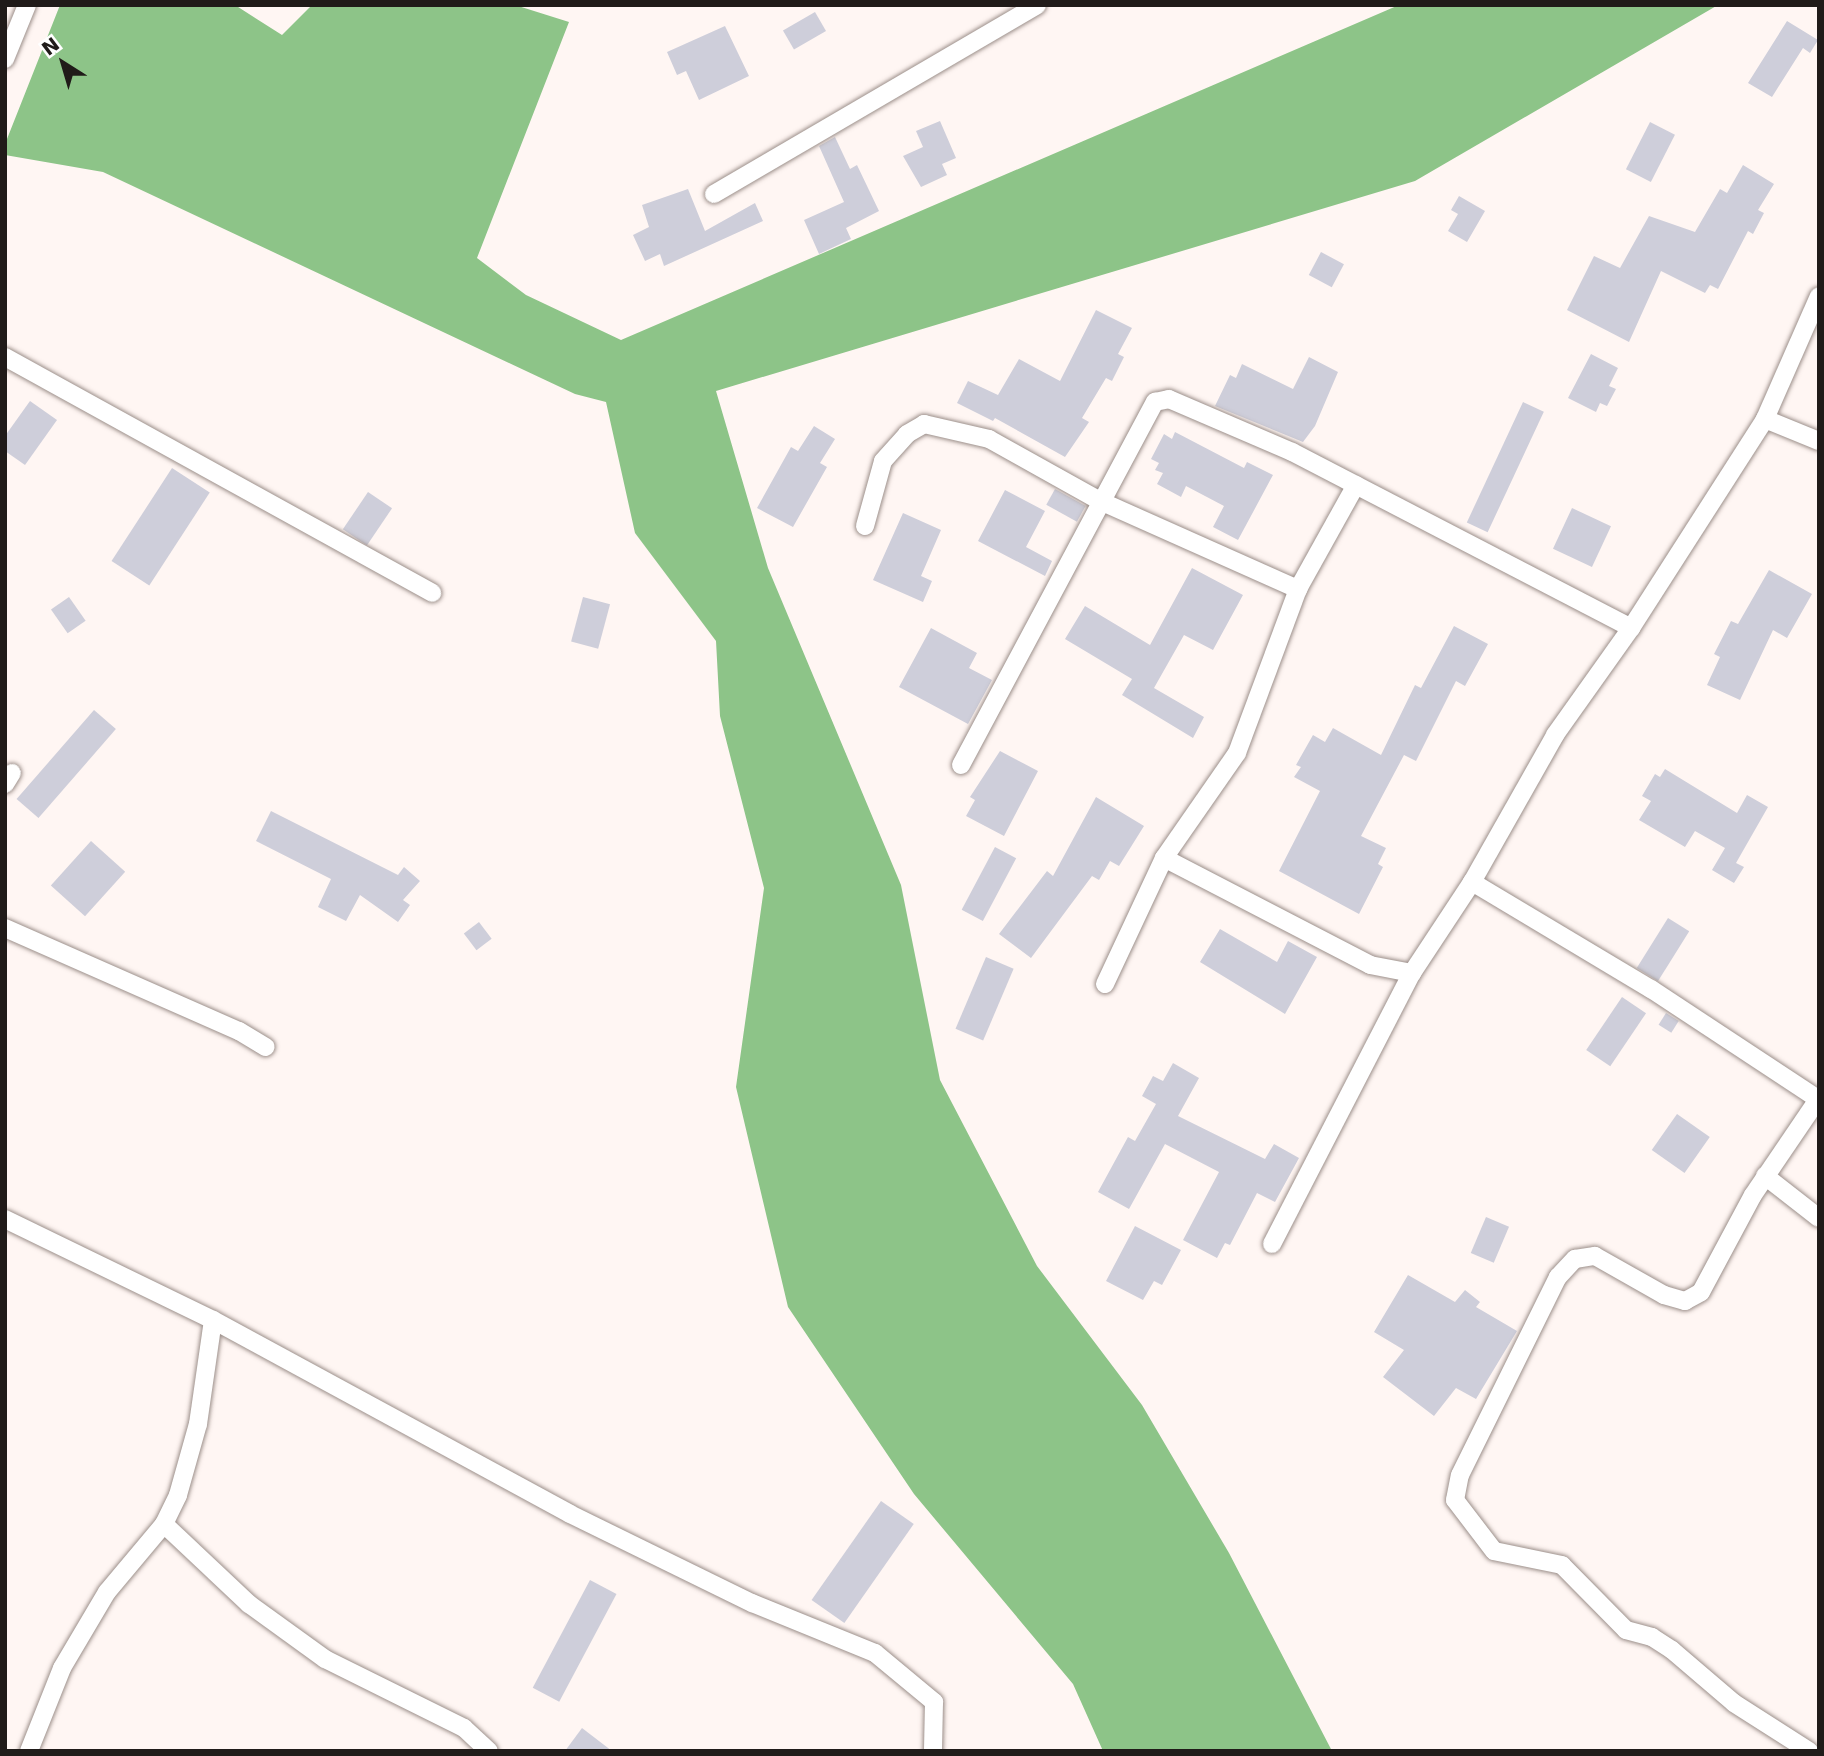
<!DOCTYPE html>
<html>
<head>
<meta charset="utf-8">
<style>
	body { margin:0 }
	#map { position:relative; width:1824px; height:1756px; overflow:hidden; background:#fff6f3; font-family:"DejaVu Sans",sans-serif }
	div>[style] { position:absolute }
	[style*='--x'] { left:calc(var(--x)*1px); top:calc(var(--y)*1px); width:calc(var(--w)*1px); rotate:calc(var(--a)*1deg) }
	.forest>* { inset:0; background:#8dc488 }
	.building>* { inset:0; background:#ceceda; transform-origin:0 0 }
	.roads { filter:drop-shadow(0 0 2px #9c8f8a) drop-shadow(0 0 2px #9c8f8a) }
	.street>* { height:18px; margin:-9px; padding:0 9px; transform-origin:9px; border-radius:9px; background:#fff }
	span { translate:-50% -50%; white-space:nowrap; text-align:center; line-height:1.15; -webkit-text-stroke:7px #fff; paint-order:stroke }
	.frame { position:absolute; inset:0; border:7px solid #201b19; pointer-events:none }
	.north { position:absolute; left:28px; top:28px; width:70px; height:70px; -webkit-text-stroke:5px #fff; paint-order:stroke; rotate:323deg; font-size:19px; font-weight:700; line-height:28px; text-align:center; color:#201b19 }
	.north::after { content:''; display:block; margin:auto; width:24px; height:32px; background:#201b19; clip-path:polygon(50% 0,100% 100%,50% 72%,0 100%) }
</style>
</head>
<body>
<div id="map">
	<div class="forest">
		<div style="clip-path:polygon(60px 5px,235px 5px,282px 35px,312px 5px,515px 5px,569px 22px,477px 258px,526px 295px,621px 340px,1399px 5px,1718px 5px,1415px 181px,716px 391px,768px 568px,901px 885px,940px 1080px,1037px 1266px,1142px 1405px,1229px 1553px,1332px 1751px,1103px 1751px,1073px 1684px,914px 1494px,788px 1307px,736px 1087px,764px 888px,720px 716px,716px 641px,635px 533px,606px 402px,575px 394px,103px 172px,5px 155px,5px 144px)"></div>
	</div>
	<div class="building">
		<div style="left:815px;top:12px;width:22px;height:37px;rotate:60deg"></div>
		<div style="clip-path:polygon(1787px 21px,1818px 40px,1810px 53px,1803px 48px,1772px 97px,1748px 83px)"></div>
		<div style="clip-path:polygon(725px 26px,749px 76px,699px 100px,686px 71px,677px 75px,667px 52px)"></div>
		<div style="clip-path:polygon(940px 121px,956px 158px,942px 164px,947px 175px,921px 187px,903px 156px,923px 147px,916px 131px)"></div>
		<div style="left:1650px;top:122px;width:28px;height:53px;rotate:27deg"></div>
		<div style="clip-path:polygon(835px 137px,850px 169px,857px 165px,879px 211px,846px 228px,851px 239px,819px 254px,804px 220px,844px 202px,819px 146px)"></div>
		<div style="clip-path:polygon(1743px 165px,1774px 184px,1758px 210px,1764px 213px,1753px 234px,1748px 231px,1718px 289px,1710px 285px,1705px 293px,1661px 271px,1629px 342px,1567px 310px,1594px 256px,1620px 268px,1649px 216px,1695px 232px,1720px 189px,1727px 193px)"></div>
		<div style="clip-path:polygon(688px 189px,705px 231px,755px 203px,763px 221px,664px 266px,660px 254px,645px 261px,633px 235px,649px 227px,642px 205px)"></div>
		<div style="clip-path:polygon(1459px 196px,1485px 211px,1467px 242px,1448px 231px,1458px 214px,1451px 210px)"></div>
		<div style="left:1321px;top:252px;width:26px;height:26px;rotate:28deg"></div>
		<div style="clip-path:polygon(1096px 310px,1132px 328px,1118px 354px,1124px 357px,1112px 381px,1106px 378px,1082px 418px,1089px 422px,1065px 457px,995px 418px,993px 421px,957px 403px,968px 381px,998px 395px,1019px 359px,1060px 381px)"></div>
		<div style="clip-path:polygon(1591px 354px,1618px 368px,1609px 386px,1616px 389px,1607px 406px,1600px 403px,1596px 412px,1568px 398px)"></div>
		<div style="clip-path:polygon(1309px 357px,1338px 372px,1315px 426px,1303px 442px,1215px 406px,1230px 375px,1236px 378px,1242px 364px,1293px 389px)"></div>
		<div style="clip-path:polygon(30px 401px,57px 420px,25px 465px,5px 451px,5px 436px)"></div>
		<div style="left:1523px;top:402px;width:23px;height:133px;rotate:25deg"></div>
		<div style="clip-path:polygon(814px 426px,835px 439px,820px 463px,827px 467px,793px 527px,757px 508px,791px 447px,798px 451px)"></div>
		<div style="clip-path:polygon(1175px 432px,1244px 468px,1247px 462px,1273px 475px,1238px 540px,1213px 527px,1224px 506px,1186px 486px,1181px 497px,1157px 484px,1163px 473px,1155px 470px,1159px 463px,1151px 459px,1164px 434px,1172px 439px)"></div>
		<div style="left:172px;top:468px;width:45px;height:111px;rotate:33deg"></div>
		<div style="left:1055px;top:489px;width:35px;height:18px;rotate:29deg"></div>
		<div style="clip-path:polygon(1005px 490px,1045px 511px,1026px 547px,1052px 561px,1045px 576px,978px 541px)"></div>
		<div style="left:368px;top:492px;width:29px;height:45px;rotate:34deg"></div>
		<div style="left:1572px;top:508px;width:43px;height:45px;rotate:25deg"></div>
		<div style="clip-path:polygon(903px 513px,941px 530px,921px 576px,932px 581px,923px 602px,873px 580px)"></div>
		<div style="clip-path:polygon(1192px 568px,1243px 595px,1213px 650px,1184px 635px,1154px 688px,1204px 717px,1193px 738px,1122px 695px,1132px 679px,1065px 639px,1085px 606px,1150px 645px)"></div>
		<div style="clip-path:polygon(1769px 570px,1812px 594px,1787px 638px,1773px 630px,1740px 700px,1707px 685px,1720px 657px,1714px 654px,1731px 621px,1738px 624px)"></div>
		<div style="left:69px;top:597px;width:29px;height:22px;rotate:55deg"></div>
		<div style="left:583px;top:597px;width:28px;height:46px;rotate:15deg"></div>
		<div style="clip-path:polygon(1454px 626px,1488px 644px,1465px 686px,1456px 681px,1416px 761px,1404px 755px,1361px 836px,1386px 848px,1378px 864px,1383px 867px,1359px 914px,1279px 871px,1320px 791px,1294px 777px,1301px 767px,1296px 765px,1313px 735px,1325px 742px,1333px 728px,1381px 755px,1415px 685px,1421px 688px)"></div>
		<div style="clip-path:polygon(931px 628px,977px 653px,969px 668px,992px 680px,968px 724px,899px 687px)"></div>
		<div style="left:94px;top:710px;width:29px;height:118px;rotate:41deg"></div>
		<div style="clip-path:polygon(1000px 751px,1038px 771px,1004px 836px,966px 816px,975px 800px,970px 797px)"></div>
		<div style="clip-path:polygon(1665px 769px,1737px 813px,1747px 795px,1768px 807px,1736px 863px,1744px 867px,1734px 883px,1712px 870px,1725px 848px,1695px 831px,1685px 847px,1639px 820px,1651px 801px,1642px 796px,1655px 774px,1660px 777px)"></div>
		<div style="clip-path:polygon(1096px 797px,1144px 826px,1119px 866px,1110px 861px,1099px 880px,1092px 876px,1031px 958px,999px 934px,1047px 871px,1053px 876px)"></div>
		<div style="clip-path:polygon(271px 811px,398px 875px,404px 867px,420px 881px,403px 900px,410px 905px,398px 922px,360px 895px,346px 921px,318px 907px,331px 879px,256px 841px)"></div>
		<div style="left:91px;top:841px;width:46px;height:60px;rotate:42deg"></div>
		<div style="left:995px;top:847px;width:24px;height:71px;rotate:28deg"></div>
		<div style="left:1668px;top:918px;width:25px;height:59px;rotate:32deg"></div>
		<div style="left:479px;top:922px;width:21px;height:19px;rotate:53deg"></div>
		<div style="clip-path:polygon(1220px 929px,1277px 962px,1288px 941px,1317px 957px,1285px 1014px,1200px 962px)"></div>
		<div style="left:986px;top:957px;width:30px;height:78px;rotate:23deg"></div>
		<div style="left:1622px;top:997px;width:29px;height:64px;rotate:34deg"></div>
		<div style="left:1666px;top:1013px;width:15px;height:14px;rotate:32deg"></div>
		<div style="clip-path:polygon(1173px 1063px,1199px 1078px,1178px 1116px,1265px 1159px,1274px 1144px,1299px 1158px,1275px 1202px,1257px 1193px,1230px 1245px,1225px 1243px,1217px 1258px,1183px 1240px,1219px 1172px,1165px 1144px,1129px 1209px,1098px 1192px,1128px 1137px,1135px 1141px,1156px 1104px,1142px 1096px,1153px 1076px,1163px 1081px)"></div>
		<div style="left:1677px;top:1114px;width:40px;height:44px;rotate:35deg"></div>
		<div style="left:1486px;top:1217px;width:25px;height:39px;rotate:23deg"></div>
		<div style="clip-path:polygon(1135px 1226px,1181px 1250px,1162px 1285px,1154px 1281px,1143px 1300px,1106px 1281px)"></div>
		<div style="clip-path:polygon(1408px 1275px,1455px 1302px,1465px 1290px,1480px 1302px,1476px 1307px,1517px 1331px,1476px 1399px,1456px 1388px,1434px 1416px,1383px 1377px,1404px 1350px,1374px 1332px)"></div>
		<div style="left:881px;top:1501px;width:40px;height:121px;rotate:35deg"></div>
		<div style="left:590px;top:1580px;width:30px;height:122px;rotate:28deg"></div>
		<div style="clip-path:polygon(582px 1728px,612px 1751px,565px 1751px)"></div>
	</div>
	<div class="roads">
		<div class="street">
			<div style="--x:5;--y:59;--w:58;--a:-67.8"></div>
			<div style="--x:714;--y:194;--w:374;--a:-30.3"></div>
			<div style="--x:5;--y:357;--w:488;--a:28.9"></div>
			<div style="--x:1765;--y:419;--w:58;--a:22.2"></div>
			<div style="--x:865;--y:526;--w:67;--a:-74.5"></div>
			<div style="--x:883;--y:461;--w:36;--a:-48"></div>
			<div style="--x:907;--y:434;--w:20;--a:-30"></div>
			<div style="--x:924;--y:424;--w:67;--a:13"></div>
			<div style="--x:989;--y:439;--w:127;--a:29.2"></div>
			<div style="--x:1100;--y:501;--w:217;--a:24"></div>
			<div style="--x:961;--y:765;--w:412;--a:-61.9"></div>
			<div style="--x:1155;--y:402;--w:14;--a:-12"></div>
			<div style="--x:1169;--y:399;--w:134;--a:23.3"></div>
			<div style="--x:1292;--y:452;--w:382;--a:27.4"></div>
			<div style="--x:5;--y:784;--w:13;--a:-58"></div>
			<div style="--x:1164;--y:858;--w:232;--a:27.4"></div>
			<div style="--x:1370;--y:965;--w:43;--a:10.8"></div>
			<div style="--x:1472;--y:882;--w:209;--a:30.9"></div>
			<div style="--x:1651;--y:989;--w:200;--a:33.4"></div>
			<div style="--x:5;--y:928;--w:256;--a:23.8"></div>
			<div style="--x:239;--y:1031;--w:31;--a:31"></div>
			<div style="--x:1105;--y:984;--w:139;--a:-64.9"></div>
			<div style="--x:1164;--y:858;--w:128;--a:-55.2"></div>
			<div style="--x:1237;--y:753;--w:175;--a:-69.6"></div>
			<div style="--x:1298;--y:589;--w:119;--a:-60.9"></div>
			<div style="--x:1765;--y:1176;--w:68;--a:37.9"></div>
			<div style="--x:5;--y:1219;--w:231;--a:25.9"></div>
			<div style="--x:213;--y:1320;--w:406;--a:28.5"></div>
			<div style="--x:570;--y:1514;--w:203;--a:26.1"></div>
			<div style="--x:752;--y:1603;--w:133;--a:22.1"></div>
			<div style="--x:875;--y:1653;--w:77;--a:39.7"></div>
			<div style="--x:934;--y:1702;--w:49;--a:91.2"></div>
			<div style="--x:1272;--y:1244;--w:305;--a:-62.7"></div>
			<div style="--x:1412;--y:973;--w:109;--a:-56.6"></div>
			<div style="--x:1472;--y:882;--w:169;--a:-60.5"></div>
			<div style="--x:1555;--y:735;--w:131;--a:-54.6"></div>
			<div style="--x:1631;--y:628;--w:248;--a:-57.3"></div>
			<div style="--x:1765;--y:419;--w:134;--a:-66.3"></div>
			<div style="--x:164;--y:1524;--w:117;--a:43.3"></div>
			<div style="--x:249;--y:1604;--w:94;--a:35.9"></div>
			<div style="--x:325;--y:1659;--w:155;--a:26.4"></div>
			<div style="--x:464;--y:1728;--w:34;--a:43"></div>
			<div style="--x:29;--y:1751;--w:89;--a:-68.3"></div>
			<div style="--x:62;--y:1668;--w:88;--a:-59.4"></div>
			<div style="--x:107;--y:1592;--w:89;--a:-50"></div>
			<div style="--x:164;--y:1524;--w:32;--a:-64"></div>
			<div style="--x:178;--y:1495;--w:74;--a:-74.3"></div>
			<div style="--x:198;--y:1424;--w:105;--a:-81.8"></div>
			<div style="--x:1809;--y:1751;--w:89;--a:-147.4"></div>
			<div style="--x:1734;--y:1703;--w:82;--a:-139.5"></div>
			<div style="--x:1672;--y:1650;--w:24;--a:-147"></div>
			<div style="--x:1652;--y:1637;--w:27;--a:-165"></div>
			<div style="--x:1626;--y:1630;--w:91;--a:-134.6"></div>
			<div style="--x:1562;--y:1565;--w:69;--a:-168.4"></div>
			<div style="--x:1494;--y:1551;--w:64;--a:-127.4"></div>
			<div style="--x:1455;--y:1500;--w:25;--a:-79"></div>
			<div style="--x:1460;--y:1475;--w:221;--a:-63.7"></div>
			<div style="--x:1558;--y:1277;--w:25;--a:-47"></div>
			<div style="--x:1575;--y:1259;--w:20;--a:-9"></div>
			<div style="--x:1595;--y:1256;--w:79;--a:29.5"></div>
			<div style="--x:1664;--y:1295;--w:22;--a:16"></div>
			<div style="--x:1685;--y:1301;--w:18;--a:-29"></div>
			<div style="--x:1701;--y:1292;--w:110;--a:-61.8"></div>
			<div style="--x:1753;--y:1195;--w:117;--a:-55.8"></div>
		</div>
	</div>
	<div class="frame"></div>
	<div class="north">N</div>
</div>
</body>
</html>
